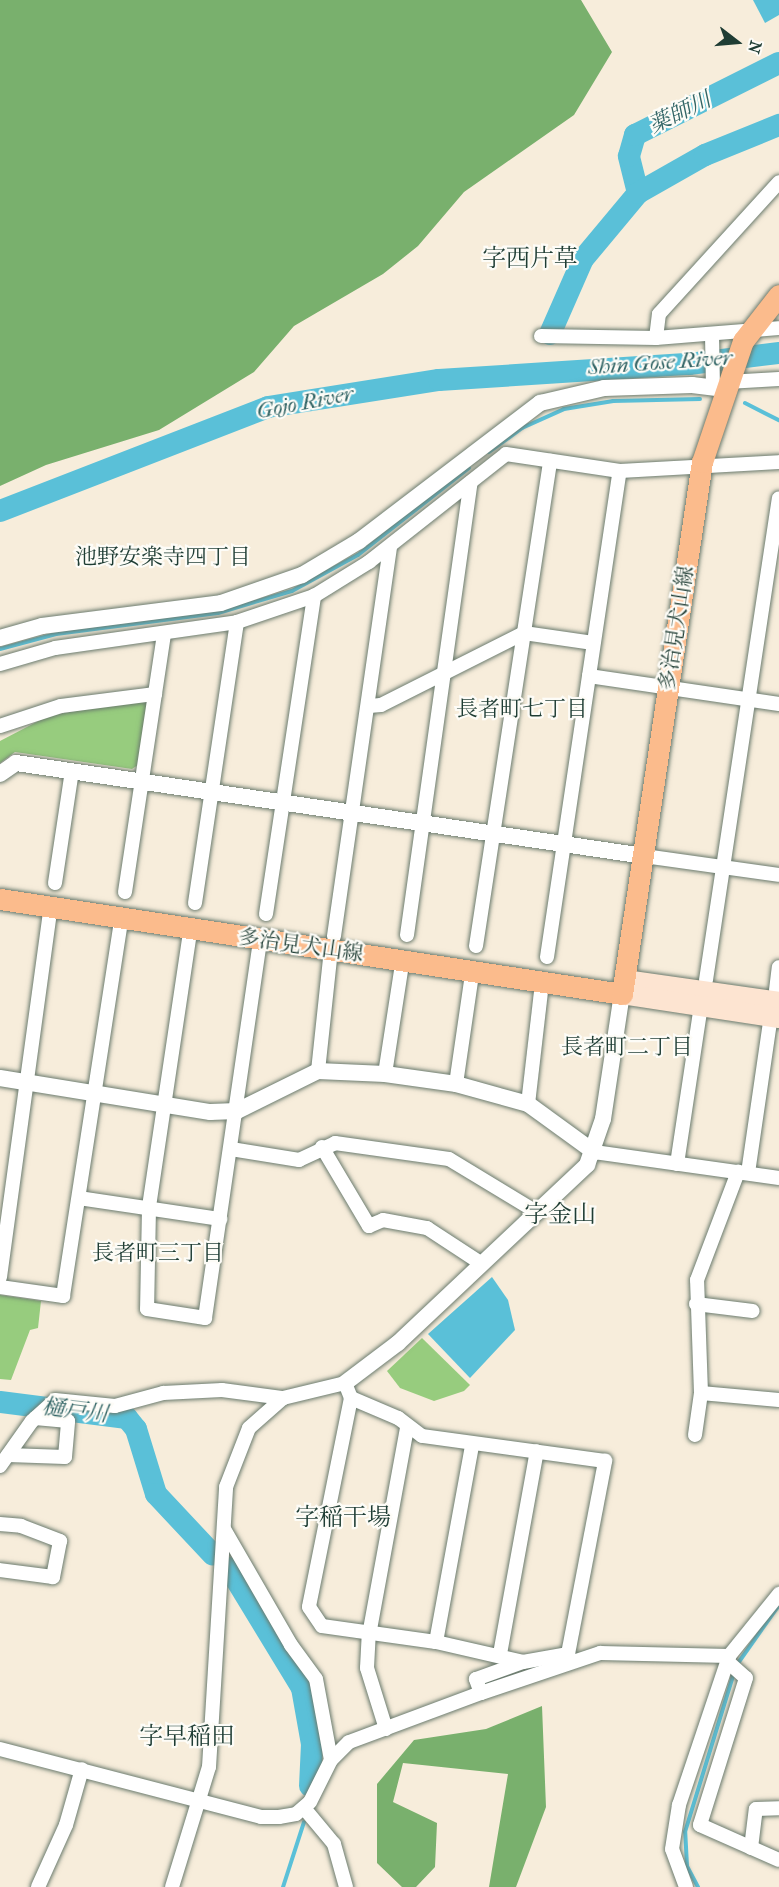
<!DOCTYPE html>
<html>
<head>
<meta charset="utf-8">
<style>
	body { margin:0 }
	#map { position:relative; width:779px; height:1887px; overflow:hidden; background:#f7eddb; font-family:"IM FELL French Canon","Noto Serif JP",serif }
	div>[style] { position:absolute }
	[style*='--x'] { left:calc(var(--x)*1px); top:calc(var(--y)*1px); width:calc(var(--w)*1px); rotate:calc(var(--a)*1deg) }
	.green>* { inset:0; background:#97cc7e }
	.forest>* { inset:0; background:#79b06d }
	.water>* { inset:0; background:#5ac0d8 }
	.stream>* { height:4px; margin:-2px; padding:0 2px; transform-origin:2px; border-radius:2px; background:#5ac0d8 }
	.river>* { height:22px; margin:-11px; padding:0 11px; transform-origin:11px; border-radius:11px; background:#5ac0d8 }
	.roads { filter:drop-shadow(0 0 2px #6b7b6e) drop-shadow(0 0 2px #6b7b6e) }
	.minor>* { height:14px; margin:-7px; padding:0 7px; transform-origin:7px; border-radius:7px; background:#fff }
	.tertiary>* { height:16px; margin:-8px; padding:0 8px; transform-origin:8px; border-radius:8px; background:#fff }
	.secondary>* { height:20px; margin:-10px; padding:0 10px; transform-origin:10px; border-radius:10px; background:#fde4d1 }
	.primary>* { height:21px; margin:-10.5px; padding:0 10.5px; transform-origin:10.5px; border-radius:10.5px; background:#fbbb8c }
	span { translate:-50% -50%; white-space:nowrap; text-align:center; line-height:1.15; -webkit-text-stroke:4.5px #fdfcf7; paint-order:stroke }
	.street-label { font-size:21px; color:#1f3d34 }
	.water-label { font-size:22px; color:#316465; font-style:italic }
	.neighbourhood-label { font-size:22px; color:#1f3d34 }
	.quarter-label { font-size:24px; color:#1f3d34 }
	.north { position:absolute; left:707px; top:12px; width:60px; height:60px; -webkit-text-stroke:4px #fdfcf7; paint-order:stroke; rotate:106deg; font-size:16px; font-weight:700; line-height:24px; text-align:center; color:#1f3d34 }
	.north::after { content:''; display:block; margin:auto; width:21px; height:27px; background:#1f3d34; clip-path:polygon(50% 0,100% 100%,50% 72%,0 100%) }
</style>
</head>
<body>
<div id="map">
	<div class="green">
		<div style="clip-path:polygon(143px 699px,148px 702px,138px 765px,132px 769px,15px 752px,0 763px,0 741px,48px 716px)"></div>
		<div style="clip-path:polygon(0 1295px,41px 1301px,38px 1328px,30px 1330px,11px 1380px,0 1379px)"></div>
		<div style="clip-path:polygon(422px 1338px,470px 1385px,464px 1391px,434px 1401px,400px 1388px,387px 1371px)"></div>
	</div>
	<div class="forest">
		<div style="clip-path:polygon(0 0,581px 0,612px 52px,574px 115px,464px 192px,418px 246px,383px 274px,294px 326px,254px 372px,159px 430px,46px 465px,0 486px)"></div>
		<div style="clip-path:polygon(542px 1706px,546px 1807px,516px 1887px,489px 1887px,508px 1774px,403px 1763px,393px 1802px,437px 1823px,435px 1867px,416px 1887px,402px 1887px,377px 1863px,377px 1784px,414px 1740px,486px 1729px)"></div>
	</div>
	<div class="water">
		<div style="clip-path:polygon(753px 0,779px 0,779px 15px,765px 23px)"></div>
		<div style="clip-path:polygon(492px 1277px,508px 1300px,515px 1330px,470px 1378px,428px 1334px)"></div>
	</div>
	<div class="stream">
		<div style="--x:745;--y:403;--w:38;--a:27"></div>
		<div style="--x:489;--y:452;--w:41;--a:-36"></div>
		<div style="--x:522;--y:428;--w:46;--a:-24.3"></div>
		<div style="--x:564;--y:409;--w:50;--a:-9.3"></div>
		<div style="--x:613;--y:401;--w:87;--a:-1.3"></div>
		<div style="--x:0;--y:649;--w:58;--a:-15"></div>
		<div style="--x:56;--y:634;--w:163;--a:-7.4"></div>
		<div style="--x:218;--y:613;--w:77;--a:-16.6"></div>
		<div style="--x:292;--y:591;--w:75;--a:-28.6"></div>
		<div style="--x:358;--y:555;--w:141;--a:-38.1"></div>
		<div style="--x:736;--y:1666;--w:75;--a:-54.8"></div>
		<div style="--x:283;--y:1887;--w:68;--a:-72.1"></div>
		<div style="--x:698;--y:1887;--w:24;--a:-118"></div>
		<div style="--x:687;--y:1866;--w:34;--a:-93"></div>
		<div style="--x:685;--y:1832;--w:166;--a:-72.9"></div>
	</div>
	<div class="river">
		<div style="--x:638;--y:193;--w:38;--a:-104"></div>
		<div style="--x:629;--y:156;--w:22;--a:-74"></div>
		<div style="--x:635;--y:135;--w:161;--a:-26.6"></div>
		<div style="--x:550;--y:334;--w:82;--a:-66.3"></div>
		<div style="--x:583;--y:259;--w:86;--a:-50.2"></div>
		<div style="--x:638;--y:193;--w:77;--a:-29.6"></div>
		<div style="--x:705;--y:155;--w:80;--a:-22.1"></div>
		<div style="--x:0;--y:511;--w:287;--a:-21.2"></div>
		<div style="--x:268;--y:407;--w:173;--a:-9"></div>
		<div style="--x:439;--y:380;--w:251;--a:-3.7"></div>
		<div style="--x:689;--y:364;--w:91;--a:-7"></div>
		<div style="--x:0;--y:1402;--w:128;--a:7.2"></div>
		<div style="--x:127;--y:1418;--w:14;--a:51"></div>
		<div style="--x:136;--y:1429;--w:68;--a:72.9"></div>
		<div style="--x:156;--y:1494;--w:83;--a:46.9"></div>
		<div style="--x:229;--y:1568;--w:140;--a:58.7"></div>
		<div style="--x:302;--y:1688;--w:57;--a:79.9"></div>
		<div style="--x:312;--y:1744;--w:42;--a:92.7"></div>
	</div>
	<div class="roads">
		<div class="minor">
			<div style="--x:712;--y:335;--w:51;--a:88.9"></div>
			<div style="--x:541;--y:336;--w:115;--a:1"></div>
			<div style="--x:656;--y:338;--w:123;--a:-4.6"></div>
			<div style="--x:656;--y:338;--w:24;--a:-83"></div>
			<div style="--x:659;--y:314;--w:178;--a:-47.7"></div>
			<div style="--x:727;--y:382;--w:52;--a:-3.3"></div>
			<div style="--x:0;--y:664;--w:57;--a:-16.2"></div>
			<div style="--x:55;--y:648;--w:184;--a:-8.1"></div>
			<div style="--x:237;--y:622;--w:81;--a:-18.7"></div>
			<div style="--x:314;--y:596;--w:65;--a:-31.7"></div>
			<div style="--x:369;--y:562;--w:174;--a:-38.2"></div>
			<div style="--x:506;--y:454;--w:115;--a:8.5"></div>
			<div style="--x:620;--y:471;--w:159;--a:-3.2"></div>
			<div style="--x:589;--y:676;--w:192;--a:8.4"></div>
			<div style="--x:369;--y:706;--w:12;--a:-5"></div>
			<div style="--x:381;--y:705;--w:160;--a:-26.7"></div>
			<div style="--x:524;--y:633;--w:70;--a:8.2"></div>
			<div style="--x:0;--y:726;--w:64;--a:-18.2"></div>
			<div style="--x:61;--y:706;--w:95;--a:-7.3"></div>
			<div style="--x:644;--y:856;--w:136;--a:8"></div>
			<div style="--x:55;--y:883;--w:113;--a:-81.4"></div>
			<div style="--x:125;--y:892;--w:261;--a:-81.4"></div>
			<div style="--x:195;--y:903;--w:284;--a:-81.5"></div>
			<div style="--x:266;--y:914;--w:322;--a:-81.4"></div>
			<div style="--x:407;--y:935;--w:457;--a:-82"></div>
			<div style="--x:334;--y:936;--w:393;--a:-81.8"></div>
			<div style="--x:189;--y:939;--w:272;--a:98.5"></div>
			<div style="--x:149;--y:1208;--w:101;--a:91.1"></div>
			<div style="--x:147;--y:1309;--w:59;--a:8.8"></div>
			<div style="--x:205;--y:1318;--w:372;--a:-81.7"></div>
			<div style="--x:476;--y:946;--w:491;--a:-81.3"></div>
			<div style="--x:547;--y:957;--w:491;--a:-81.5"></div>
			<div style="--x:706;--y:980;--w:487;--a:-81.4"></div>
			<div style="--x:776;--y:990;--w:23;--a:-83"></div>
			<div style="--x:318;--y:1071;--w:123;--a:-83.9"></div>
			<div style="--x:385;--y:1074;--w:104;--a:-81.2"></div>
			<div style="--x:456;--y:1084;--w:104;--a:-81.7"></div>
			<div style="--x:528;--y:1104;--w:113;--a:-83.4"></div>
			<div style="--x:322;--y:1147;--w:92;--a:59.3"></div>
			<div style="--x:369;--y:1226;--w:15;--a:-23"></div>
			<div style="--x:383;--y:1220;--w:45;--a:10.3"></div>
			<div style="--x:427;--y:1228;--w:66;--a:33.2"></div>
			<div style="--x:231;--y:1149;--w:69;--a:9.2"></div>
			<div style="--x:299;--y:1160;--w:40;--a:-25"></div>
			<div style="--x:335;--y:1143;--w:115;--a:8"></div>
			<div style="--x:449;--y:1159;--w:104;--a:31.2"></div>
			<div style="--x:594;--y:1152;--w:187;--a:8"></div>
			<div style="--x:677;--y:1164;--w:160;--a:-81.4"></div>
			<div style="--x:748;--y:1173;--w:152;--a:-81.7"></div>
			<div style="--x:79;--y:1198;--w:143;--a:8.5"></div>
			<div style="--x:0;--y:1277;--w:362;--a:-82.2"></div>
			<div style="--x:0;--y:1287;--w:64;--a:8.1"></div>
			<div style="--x:63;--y:1296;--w:372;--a:-81.2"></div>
			<div style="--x:696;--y:1304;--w:57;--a:7"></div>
			<div style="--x:701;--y:1393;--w:78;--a:5.1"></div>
			<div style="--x:695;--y:1435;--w:42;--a:-81.9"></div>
			<div style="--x:701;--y:1393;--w:113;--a:-92"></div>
			<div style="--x:697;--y:1280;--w:116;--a:-69.2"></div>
			<div style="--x:8;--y:1455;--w:57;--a:2"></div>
			<div style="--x:65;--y:1457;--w:36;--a:-85"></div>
			<div style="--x:68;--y:1421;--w:33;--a:-175"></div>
			<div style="--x:0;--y:1466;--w:55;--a:-54.6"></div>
			<div style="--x:32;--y:1421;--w:31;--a:-42"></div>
			<div style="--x:55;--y:1400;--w:60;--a:5.7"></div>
			<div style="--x:115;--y:1406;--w:50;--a:-15.2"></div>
			<div style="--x:163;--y:1393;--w:59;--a:-2.9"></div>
			<div style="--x:222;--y:1390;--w:62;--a:7.5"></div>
			<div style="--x:0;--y:1524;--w:21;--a:5"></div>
			<div style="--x:21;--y:1526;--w:42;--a:21"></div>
			<div style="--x:60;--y:1541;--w:37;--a:101"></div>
			<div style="--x:53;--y:1577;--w:53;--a:-172.5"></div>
			<div style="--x:224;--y:1529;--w:134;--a:60"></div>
			<div style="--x:291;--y:1645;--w:42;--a:53.7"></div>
			<div style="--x:316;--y:1679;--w:82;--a:79.5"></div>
			<div style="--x:436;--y:1642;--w:200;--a:-79.6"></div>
			<div style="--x:500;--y:1654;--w:206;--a:-79.7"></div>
			<div style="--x:728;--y:1662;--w:24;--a:42"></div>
			<div style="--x:746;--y:1678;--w:154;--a:107.4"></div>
			<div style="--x:700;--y:1825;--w:86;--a:23.9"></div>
			<div style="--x:481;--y:1693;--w:15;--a:-110"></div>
			<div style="--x:476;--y:1679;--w:50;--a:-19.9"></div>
			<div style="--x:386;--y:1729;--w:64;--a:-107.3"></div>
			<div style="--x:367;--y:1668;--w:33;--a:-87"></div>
			<div style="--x:369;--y:1635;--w:211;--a:-79.6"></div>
			<div style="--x:0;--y:1749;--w:270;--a:14.6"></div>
			<div style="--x:261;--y:1817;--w:18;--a:0"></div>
			<div style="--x:279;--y:1817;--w:17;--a:-10"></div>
			<div style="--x:296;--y:1814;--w:18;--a:-41"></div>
			<div style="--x:310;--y:1802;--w:47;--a:-63.4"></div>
			<div style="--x:331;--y:1760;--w:25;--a:-45"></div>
			<div style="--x:349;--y:1742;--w:141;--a:-20.4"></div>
			<div style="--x:481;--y:1693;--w:126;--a:-18.6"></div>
			<div style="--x:600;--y:1653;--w:129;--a:1.3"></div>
			<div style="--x:304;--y:1808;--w:47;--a:50.2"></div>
			<div style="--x:334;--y:1844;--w:45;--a:74.4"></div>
			<div style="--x:751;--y:1848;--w:39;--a:-83"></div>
			<div style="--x:756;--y:1809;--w:23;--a:-2"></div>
			<div style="--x:38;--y:1887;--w:68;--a:-65.7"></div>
			<div style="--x:66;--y:1825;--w:58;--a:-74.1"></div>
			<div style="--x:172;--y:1887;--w:126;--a:-72.9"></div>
			<div style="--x:209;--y:1767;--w:281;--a:-86.5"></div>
			<div style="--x:226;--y:1487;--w:63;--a:-68.7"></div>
			<div style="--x:249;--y:1428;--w:45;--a:-41.4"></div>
			<div style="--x:283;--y:1398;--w:64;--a:-13.6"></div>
			<div style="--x:345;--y:1383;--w:16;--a:68"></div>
			<div style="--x:351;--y:1398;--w:213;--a:101.4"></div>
			<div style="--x:309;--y:1607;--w:23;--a:56"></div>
			<div style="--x:322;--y:1626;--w:115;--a:8"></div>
			<div style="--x:436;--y:1642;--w:89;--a:12.9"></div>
			<div style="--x:523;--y:1662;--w:46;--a:-10.1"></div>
			<div style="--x:568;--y:1654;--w:197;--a:-79.1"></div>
			<div style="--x:605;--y:1461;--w:185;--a:-172.2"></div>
			<div style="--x:422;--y:1436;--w:30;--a:-143"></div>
			<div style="--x:398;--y:1418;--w:51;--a:-156.9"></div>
			<div style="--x:686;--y:1887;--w:40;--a:-110.2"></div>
			<div style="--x:672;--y:1849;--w:45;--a:-81"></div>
			<div style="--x:679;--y:1805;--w:157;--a:-71.4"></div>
			<div style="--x:729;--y:1656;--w:80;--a:-51.1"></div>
		</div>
		<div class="tertiary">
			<div style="--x:0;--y:638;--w:44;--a:-15.9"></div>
			<div style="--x:42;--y:626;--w:180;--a:-7.3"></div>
			<div style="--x:221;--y:603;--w:86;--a:-19.1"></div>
			<div style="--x:302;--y:575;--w:66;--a:-30.8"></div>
			<div style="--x:359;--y:541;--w:228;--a:-37.3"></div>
			<div style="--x:540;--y:403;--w:66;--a:-13.2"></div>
			<div style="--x:604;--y:388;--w:88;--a:-2"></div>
			<div style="--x:692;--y:385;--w:31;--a:7"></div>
			<div style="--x:0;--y:774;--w:19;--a:-35"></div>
			<div style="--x:16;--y:763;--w:635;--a:8.42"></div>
			<div style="--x:0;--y:1078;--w:213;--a:9.2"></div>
			<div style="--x:210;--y:1112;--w:27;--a:-2"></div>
			<div style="--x:237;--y:1111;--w:90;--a:-26.3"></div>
			<div style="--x:318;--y:1071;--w:67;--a:2.6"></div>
			<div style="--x:385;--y:1074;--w:72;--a:8"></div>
			<div style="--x:456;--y:1084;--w:75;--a:15.5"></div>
			<div style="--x:528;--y:1104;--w:82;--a:36"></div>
			<div style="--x:345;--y:1383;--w:66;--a:-37"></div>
			<div style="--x:398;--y:1343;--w:260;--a:-43.3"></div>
			<div style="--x:587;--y:1165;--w:49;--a:-70.8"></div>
			<div style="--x:603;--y:1119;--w:126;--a:-81.4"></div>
		</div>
		<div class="secondary">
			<div style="--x:625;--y:980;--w:156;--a:8.1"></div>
			<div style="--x:622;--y:994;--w:159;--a:8.7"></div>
		</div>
		<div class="primary">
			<div style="--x:0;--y:899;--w:629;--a:8.68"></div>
			<div style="--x:622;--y:994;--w:538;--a:-81.45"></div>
			<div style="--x:702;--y:462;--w:128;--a:-71.3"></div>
			<div style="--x:743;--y:341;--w:58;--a:-52"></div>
		</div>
	</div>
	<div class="street-label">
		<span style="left:676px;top:628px;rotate:-81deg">多治見犬山線</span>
		<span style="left:301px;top:945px;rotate:8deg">多治見犬山線</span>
	</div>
	<div class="water-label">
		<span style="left:680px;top:113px;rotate:-26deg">薬師川</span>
		<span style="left:660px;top:363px;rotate:-4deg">Shin Gose River</span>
		<span style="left:305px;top:403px;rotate:-11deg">Gojo River</span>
		<span style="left:75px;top:1411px;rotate:7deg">樋戸川</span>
	</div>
	<div class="neighbourhood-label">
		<span style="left:163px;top:558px">池野安楽寺四丁目</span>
		<span style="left:522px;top:710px">長者町七丁目</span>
		<span style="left:627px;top:1048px">長者町二丁目</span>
		<span style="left:158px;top:1254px">長者町三丁目</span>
	</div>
	<div class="quarter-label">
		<span style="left:530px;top:259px">字西片草</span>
		<span style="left:560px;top:1215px">字金山</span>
		<span style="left:343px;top:1518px">字稲干場</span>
		<span style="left:187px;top:1737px">字早稲田</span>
	</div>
	<div class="north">N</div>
</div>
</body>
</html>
